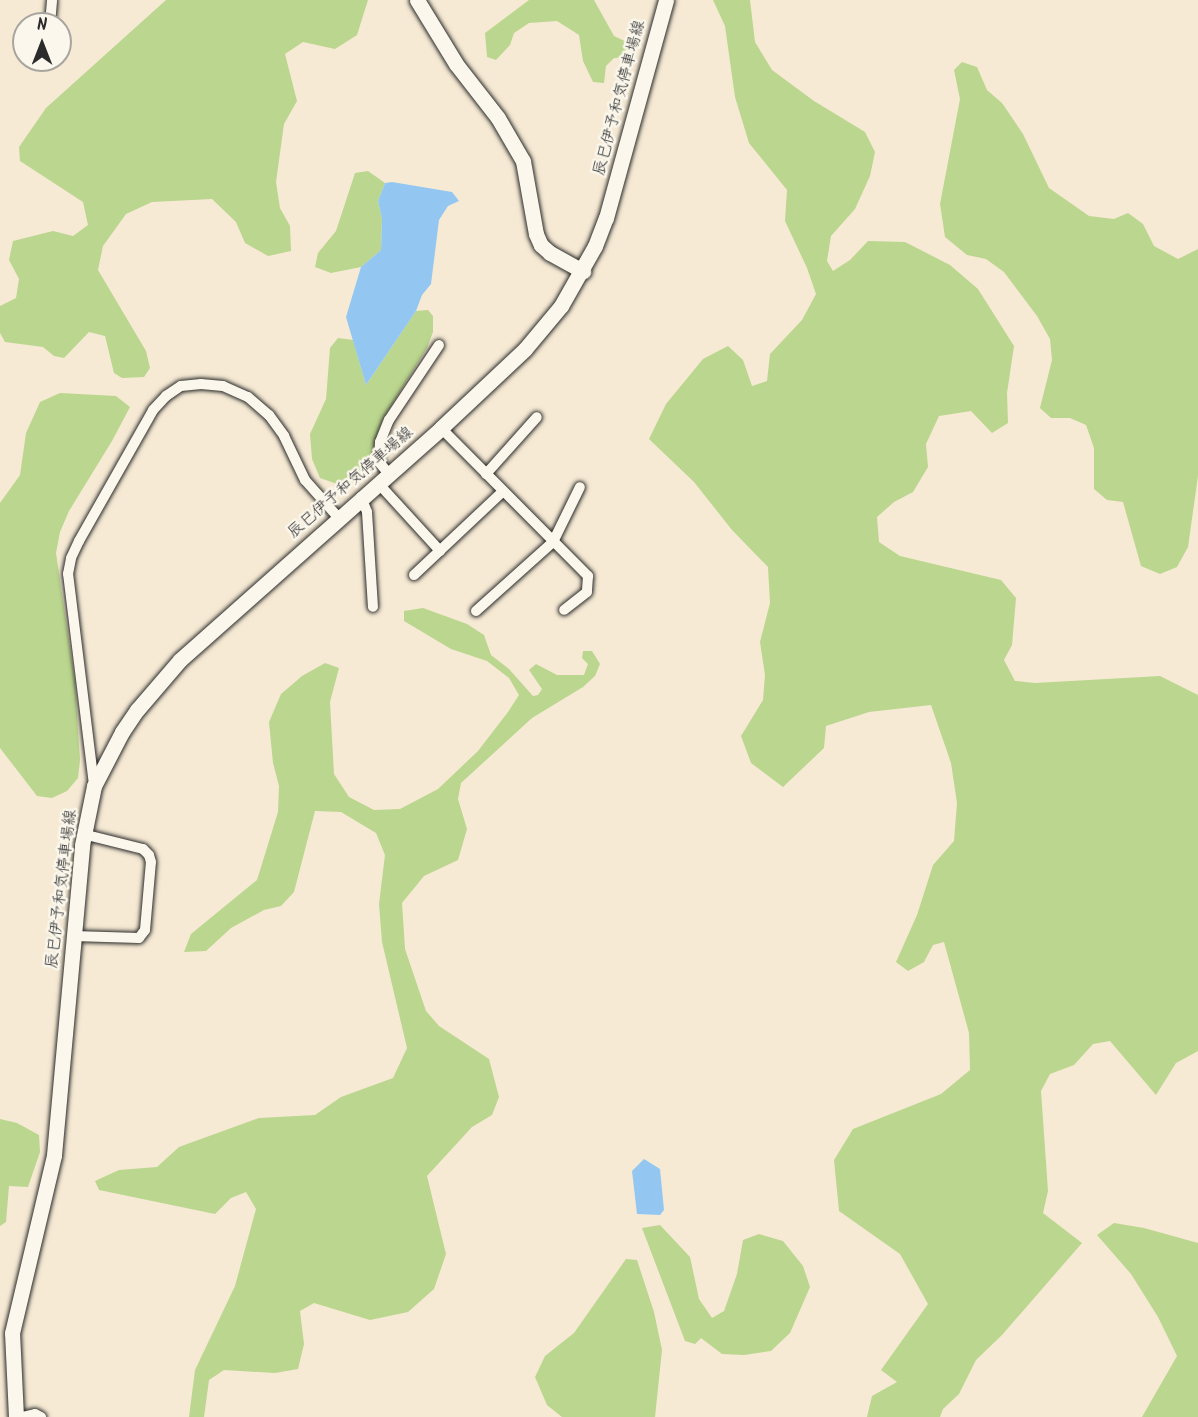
<!DOCTYPE html>
<html>
<head>
<meta charset="utf-8">
<style>
	body { margin:0 }
	#map { position:relative; width:1198px; height:1417px; overflow:hidden; background:#f6ead4; font-family:Kalam,"Klee One",sans-serif }
	div>[style] { position:absolute }
	[style*='--x'] { left:calc(var(--x)*1px); top:calc(var(--y)*1px); width:calc(var(--w)*1px); rotate:calc(var(--a)*1deg) }
	.green>* { inset:0; background:#bbd68e }
	.water>* { inset:0; background:#93c7f1 }
	.roads { filter:drop-shadow(0 0 2px #2b2b2b) drop-shadow(0 0 2px #2b2b2b) }
	.minor>* { height:10px; margin:-5px; padding:0 5px; transform-origin:5px; border-radius:5px; background:#fbf7ec }
	.secondary>* { height:15px; margin:-7.5px; padding:0 7.5px; transform-origin:7.5px; border-radius:7.5px; background:#fbf7ec }
	span { translate:-50% -50%; white-space:nowrap; text-align:center; line-height:1.15; -webkit-text-stroke:5px #fbf7ec; paint-order:stroke }
	.street-label { font-size:16px; color:#2b2b2b }
	.north { position:absolute; left:12px; top:12px; width:60px; height:60px; box-sizing:border-box; background:#fbf7ec; border:2px solid #a8a59f; border-radius:50%; rotate:0deg; font-size:16px; font-weight:700; line-height:24px; text-align:center; color:#2b2b2b }
	.north::after { content:''; display:block; margin:auto; width:21px; height:27px; background:#2b2b2b; clip-path:polygon(50% 0,100% 100%,50% 72%,0 100%) }
</style>
</head>
<body>
<div id="map">
	<div class="green">
		<div style="clip-path:polygon(166px 0,368px 0,357px 35px,335px 49px,303px 42px,285px 54px,297px 101px,284px 124px,276px 182px,280px 208px,290px 226px,291px 251px,268px 256px,245px 243px,236px 222px,212px 199px,152px 202px,126px 214px,103px 246px,98px 270px,146px 351px,150px 368px,144px 377px,122px 378px,114px 373px,105px 336px,89px 332px,64px 358px,54px 356px,43px 347px,5px 342px,0 333px,0 306px,16px 298px,19px 279px,9px 260px,13px 241px,53px 231px,73px 236px,88px 225px,83px 202px,20px 161px,19px 147px,46px 108px)"></div>
		<div style="clip-path:polygon(529px 0,594px 0,614px 36px,629px 43px,626px 57px,614px 58px,606px 66px,604px 83px,593px 82px,583px 61px,579px 35px,557px 21px,529px 23px,514px 33px,510px 45px,496px 60px,487px 57px,485px 33px)"></div>
		<div style="clip-path:polygon(713px 0,750px 0,755px 42px,772px 70px,814px 101px,865px 132px,875px 152px,870px 176px,855px 209px,831px 236px,827px 261px,833px 271px,850px 260px,868px 241px,905px 242px,950px 265px,978px 289px,1014px 346px,1007px 393px,1008px 423px,992px 433px,971px 411px,939px 416px,926px 444px,928px 467px,913px 492px,894px 502px,877px 517px,879px 542px,900px 556px,1001px 580px,1016px 598px,1012px 645px,1004px 660px,1015px 681px,1035px 683px,1160px 676px,1198px 695px,1198px 1051px,1176px 1063px,1156px 1095px,1110px 1041px,1093px 1044px,1074px 1065px,1050px 1074px,1041px 1091px,1048px 1191px,1043px 1213px,1082px 1243px,1002px 1335px,976px 1360px,959px 1394px,943px 1409px,940px 1417px,867px 1417px,872px 1396px,897px 1382px,881px 1370px,928px 1304px,900px 1254px,839px 1211px,834px 1160px,853px 1129px,941px 1094px,970px 1070px,969px 1033px,944px 942px,933px 945px,924px 962px,908px 971px,896px 962px,917px 915px,933px 865px,954px 841px,957px 803px,951px 763px,931px 705px,869px 712px,826px 726px,824px 748px,783px 787px,751px 763px,741px 736px,763px 700px,765px 675px,760px 642px,770px 603px,768px 567px,732px 530px,694px 482px,649px 439px,666px 404px,703px 359px,728px 346px,743px 360px,752px 386px,767px 381px,770px 354px,802px 320px,816px 294px,807px 268px,785px 221px,787px 190px,749px 143px,735px 97px,725px 26px)"></div>
		<div style="clip-path:polygon(962px 62px,977px 67px,987px 90px,1002px 103px,1023px 134px,1049px 188px,1089px 216px,1114px 219px,1128px 213px,1143px 224px,1154px 246px,1178px 259px,1198px 249px,1198px 476px,1188px 547px,1177px 567px,1160px 574px,1141px 566px,1123px 502px,1107px 500px,1094px 489px,1094px 448px,1086px 425px,1070px 418px,1051px 418px,1040px 408px,1052px 360px,1050px 339px,1037px 316px,1004px 272px,986px 259px,967px 255px,945px 237px,940px 204px,960px 99px,954px 70px)"></div>
		<div style="clip-path:polygon(368px 171px,385px 183px,378px 201px,382px 219px,381px 250px,361px 267px,331px 273px,315px 267px,318px 253px,336px 231px,355px 173px)"></div>
		<div style="clip-path:polygon(428px 310px,433px 316px,433px 332px,427px 348px,383px 419px,374px 446px,373px 465px,352px 483px,337px 484px,320px 478px,312px 459px,310px 434px,326px 399px,330px 348px,338px 338px,353px 340px,366px 385px,416px 311px)"></div>
		<div style="clip-path:polygon(60px 393px,116px 396px,130px 407px,112px 441px,69px 511px,60px 532px,56px 553px,75px 682px,80px 760px,78px 778px,67px 791px,52px 798px,37px 796px,0 748px,0 503px,20px 475px,26px 433px,40px 402px)"></div>
		<div style="clip-path:polygon(423px 608px,467px 624px,484px 635px,491px 655px,509px 669px,533px 696px,538px 695px,542px 689px,529px 670px,536px 664px,557px 675px,584px 675px,588px 664px,582px 658px,583px 651px,592px 651px,600px 664px,595px 676px,583px 687px,532px 718px,461px 783px,458px 799px,467px 829px,458px 860px,424px 876px,402px 903px,405px 949px,426px 1011px,439px 1026px,489px 1059px,499px 1097px,492px 1115px,472px 1127px,427px 1176px,446px 1254px,434px 1289px,408px 1312px,370px 1320px,314px 1303px,300px 1311px,304px 1344px,298px 1369px,275px 1373px,224px 1370px,209px 1380px,204px 1417px,189px 1417px,195px 1370px,235px 1286px,256px 1209px,246px 1192px,231px 1198px,215px 1214px,99px 1190px,95px 1181px,119px 1170px,157px 1167px,179px 1147px,259px 1118px,315px 1115px,341px 1097px,393px 1078px,407px 1048px,382px 942px,379px 904px,385px 855px,376px 833px,341px 812px,315px 811px,294px 892px,281px 906px,264px 910px,231px 928px,206px 951px,184px 952px,191px 934px,257px 880px,278px 812px,279px 786px,273px 763px,269px 722px,281px 694px,302px 676px,325px 663px,339px 668px,330px 702px,334px 774px,349px 797px,374px 810px,400px 809px,438px 789px,478px 751px,508px 712px,519px 695px,509px 678px,487px 661px,451px 649px,404px 621px,404px 611px)"></div>
		<div style="clip-path:polygon(0 1119px,17px 1123px,39px 1135px,40px 1152px,28px 1187px,9px 1186px,6px 1222px,0 1226px)"></div>
		<div style="clip-path:polygon(1114px 1223px,1144px 1228px,1198px 1243px,1198px 1417px,1142px 1417px,1177px 1356px,1158px 1317px,1131px 1274px,1097px 1235px)"></div>
		<div style="clip-path:polygon(660px 1225px,690px 1257px,699px 1299px,712px 1318px,724px 1311px,737px 1274px,743px 1240px,759px 1234px,783px 1241px,803px 1266px,810px 1287px,790px 1333px,771px 1351px,744px 1355px,722px 1354px,701px 1338px,695px 1344px,685px 1341px,642px 1228px)"></div>
		<div style="clip-path:polygon(626px 1259px,637px 1260px,654px 1312px,662px 1350px,655px 1417px,562px 1417px,547px 1405px,535px 1377px,545px 1356px,574px 1333px)"></div>
	</div>
	<div class="water">
		<div style="clip-path:polygon(392px 182px,452px 192px,459px 201px,448px 206px,439px 220px,431px 284px,422px 295px,416px 311px,366px 385px,346px 317px,361px 267px,381px 250px,382px 219px,378px 201px,385px 183px)"></div>
		<div style="clip-path:polygon(644px 1159px,660px 1169px,664px 1210px,660px 1215px,637px 1214px,632px 1171px)"></div>
	</div>
	<div class="roads">
		<div class="minor">
			<div style="--x:50;--y:24;--w:24;--a:-85"></div>
			<div style="--x:441;--y:428;--w:209;--a:45.2"></div>
			<div style="--x:588;--y:576;--w:16;--a:94"></div>
			<div style="--x:587;--y:592;--w:29;--a:142"></div>
			<div style="--x:389;--y:474;--w:16;--a:-130"></div>
			<div style="--x:379;--y:462;--w:20;--a:-87"></div>
			<div style="--x:380;--y:442;--w:24;--a:-68"></div>
			<div style="--x:389;--y:420;--w:90;--a:-56.3"></div>
			<div style="--x:486;--y:474;--w:76;--a:-48.2"></div>
			<div style="--x:378;--y:483;--w:92;--a:47.6"></div>
			<div style="--x:361;--y:497;--w:16;--a:68"></div>
			<div style="--x:367;--y:512;--w:95;--a:86.4"></div>
			<div style="--x:414;--y:575;--w:121;--a:-43.3"></div>
			<div style="--x:476;--y:611;--w:103;--a:-41.9"></div>
			<div style="--x:553;--y:542;--w:61;--a:-63.9"></div>
			<div style="--x:94;--y:785;--w:213;--a:-97"></div>
			<div style="--x:68;--y:574;--w:16;--a:-79"></div>
			<div style="--x:71;--y:558;--w:19;--a:-65"></div>
			<div style="--x:79;--y:541;--w:150;--a:-60.5"></div>
			<div style="--x:153;--y:410;--w:19;--a:-47"></div>
			<div style="--x:166;--y:396;--w:18;--a:-34"></div>
			<div style="--x:181;--y:386;--w:20;--a:-6"></div>
			<div style="--x:201;--y:384;--w:22;--a:5"></div>
			<div style="--x:223;--y:386;--w:27;--a:24"></div>
			<div style="--x:248;--y:397;--w:28;--a:41"></div>
			<div style="--x:269;--y:415;--w:26;--a:54"></div>
			<div style="--x:284;--y:436;--w:49;--a:64.5"></div>
			<div style="--x:305;--y:480;--w:50;--a:48.3"></div>
			<div style="--x:73;--y:936;--w:66;--a:1.7"></div>
			<div style="--x:139;--y:938;--w:10;--a:-53"></div>
			<div style="--x:145;--y:930;--w:68;--a:-85"></div>
			<div style="--x:151;--y:862;--w:7;--a:-106"></div>
			<div style="--x:149;--y:855;--w:8;--a:-135"></div>
			<div style="--x:143;--y:849;--w:62;--a:-166"></div>
			<div style="--x:22;--y:1417;--w:13;--a:-13"></div>
			<div style="--x:35;--y:1414;--w:7;--a:27"></div>
		</div>
		<div class="secondary">
			<div style="--x:417;--y:0;--w:75;--a:58.6"></div>
			<div style="--x:456;--y:64;--w:68;--a:52.1"></div>
			<div style="--x:498;--y:118;--w:50;--a:59.8"></div>
			<div style="--x:523;--y:161;--w:74;--a:79.9"></div>
			<div style="--x:536;--y:234;--w:12;--a:66"></div>
			<div style="--x:541;--y:245;--w:12;--a:42"></div>
			<div style="--x:550;--y:253;--w:38;--a:29"></div>
			<div style="--x:16;--y:1417;--w:84;--a:-92.7"></div>
			<div style="--x:12;--y:1333;--w:183;--a:-76.7"></div>
			<div style="--x:54;--y:1155;--w:311;--a:-84.8"></div>
			<div style="--x:82;--y:845;--w:60;--a:-78.5"></div>
			<div style="--x:94;--y:786;--w:61;--a:-62.6"></div>
			<div style="--x:122;--y:732;--w:27;--a:-56"></div>
			<div style="--x:137;--y:710;--w:66;--a:-49.3"></div>
			<div style="--x:180;--y:660;--w:349;--a:-41.6"></div>
			<div style="--x:441;--y:428;--w:115;--a:-43.2"></div>
			<div style="--x:525;--y:349;--w:56;--a:-50.1"></div>
			<div style="--x:561;--y:306;--w:69;--a:-60.5"></div>
			<div style="--x:595;--y:246;--w:30;--a:-69"></div>
			<div style="--x:606;--y:218;--w:226;--a:-74.6"></div>
		</div>
	</div>
	<div class="street-label">
		<span style="left:620px;top:98px;rotate:-75deg">辰巳伊予和気停車場線</span>
		<span style="left:351px;top:483px;rotate:-41deg">辰巳伊予和気停車場線</span>
		<span style="left:62px;top:889px;rotate:-83deg">辰巳伊予和気停車場線</span>
	</div>
	<div class="north">N</div>
</div>
</body>
</html>
